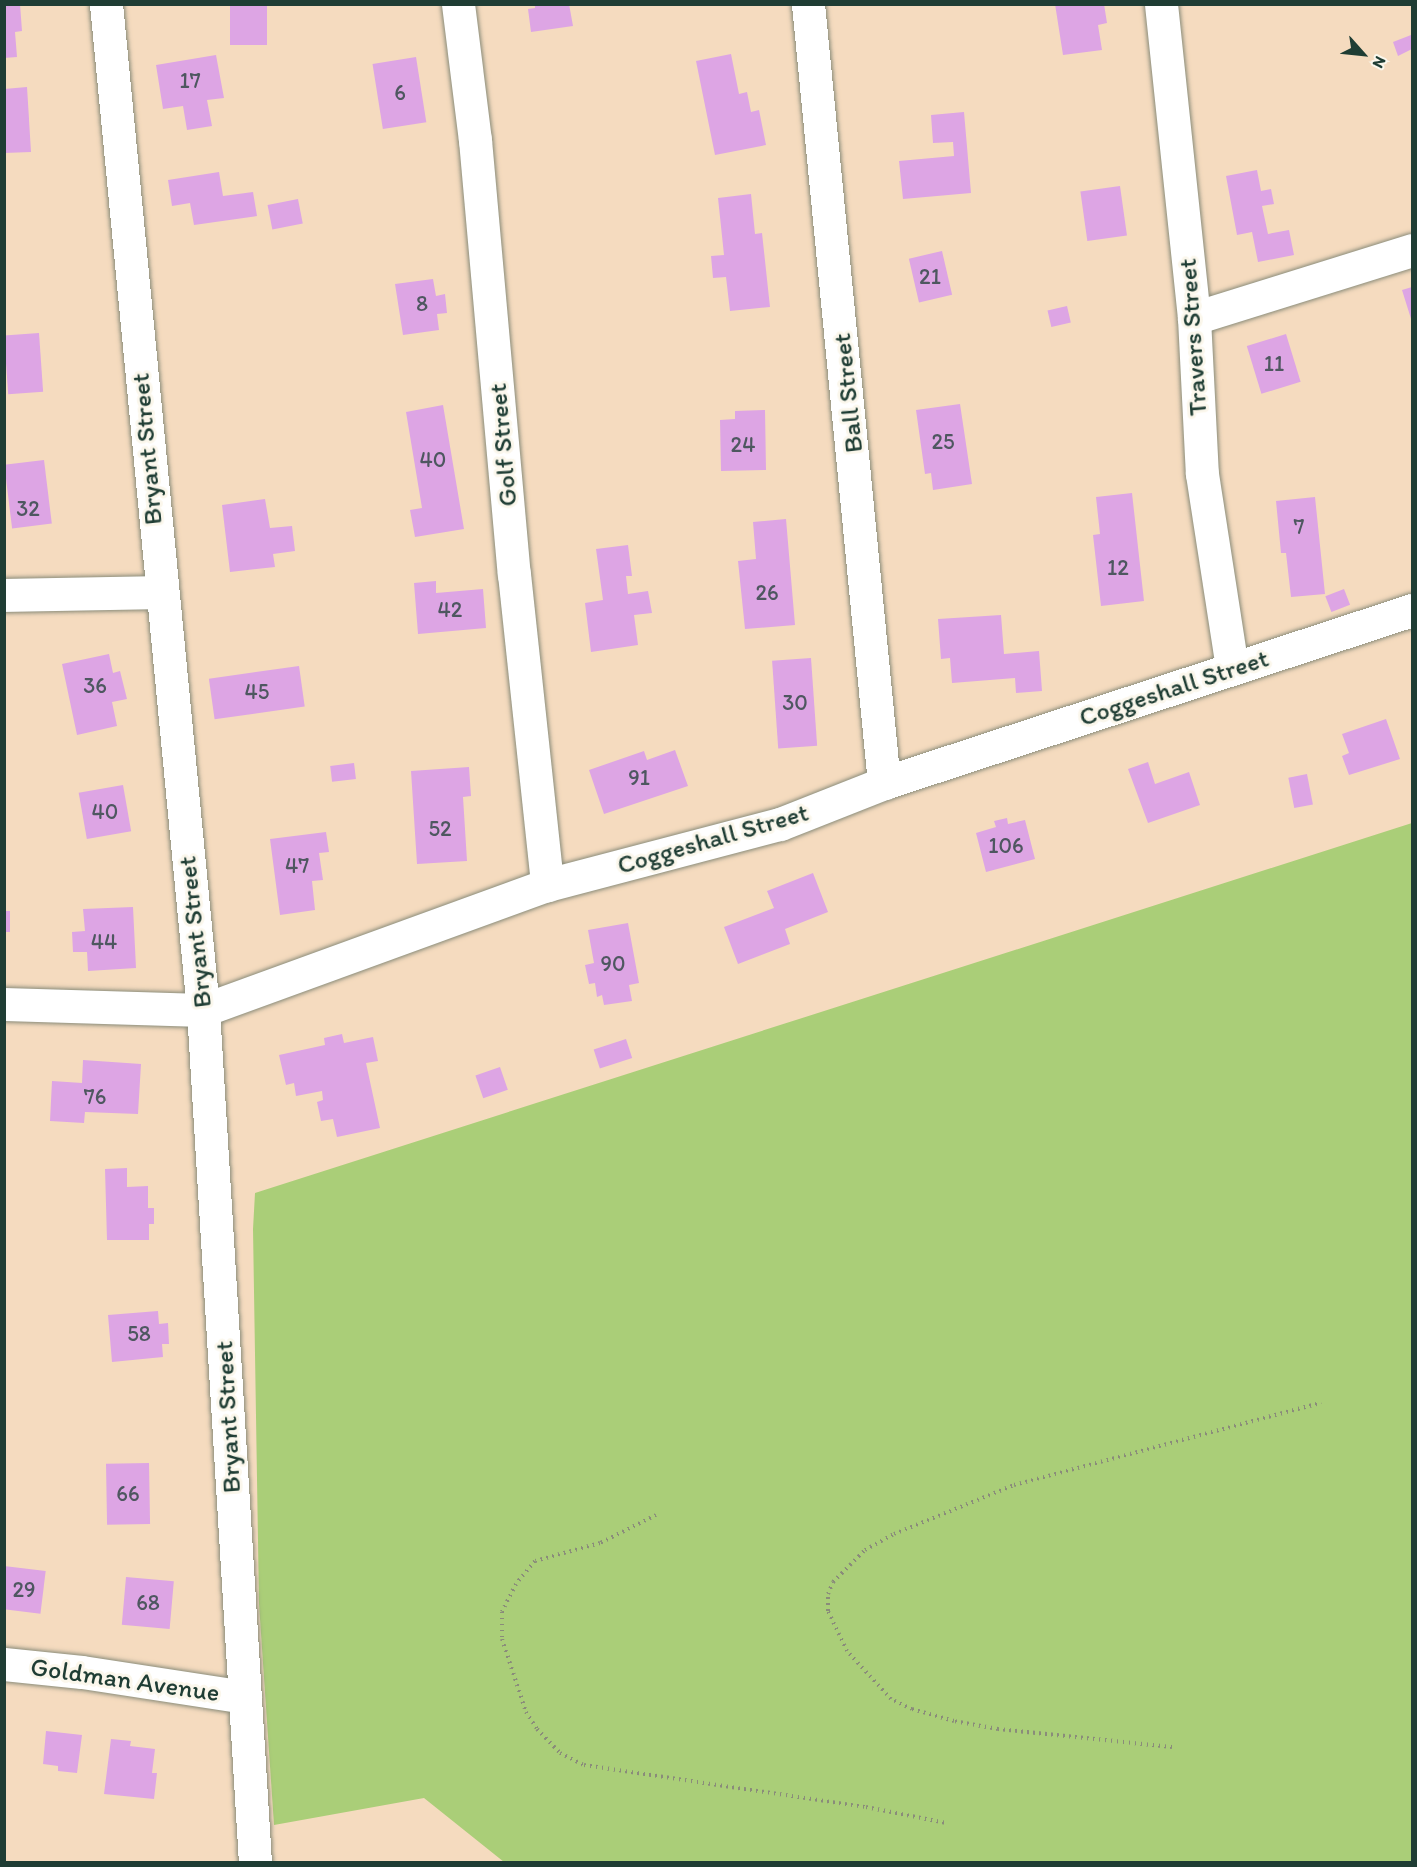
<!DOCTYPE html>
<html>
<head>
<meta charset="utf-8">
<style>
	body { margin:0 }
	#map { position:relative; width:1417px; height:1867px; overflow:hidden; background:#f5dbbf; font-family:Itim,sans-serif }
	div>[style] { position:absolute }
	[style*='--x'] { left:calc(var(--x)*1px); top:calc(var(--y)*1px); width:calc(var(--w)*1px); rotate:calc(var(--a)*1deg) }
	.green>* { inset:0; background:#aace78 }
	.building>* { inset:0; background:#dda5e4; transform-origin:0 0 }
	.path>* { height:4px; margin-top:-2px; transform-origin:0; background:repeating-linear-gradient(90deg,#8a8c7a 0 1.5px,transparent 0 6px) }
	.roads { filter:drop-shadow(0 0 2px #8a8c7a) drop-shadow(0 0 2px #8a8c7a) }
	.minor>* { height:33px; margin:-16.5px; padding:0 16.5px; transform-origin:16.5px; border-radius:16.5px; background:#fff }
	span { translate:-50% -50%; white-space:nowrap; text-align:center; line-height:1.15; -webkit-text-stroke:6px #fbf7ec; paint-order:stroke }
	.number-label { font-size:22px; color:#4e5760 }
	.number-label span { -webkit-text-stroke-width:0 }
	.street-label { font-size:26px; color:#1f3d34 }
	.frame { position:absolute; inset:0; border:6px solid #1f3d34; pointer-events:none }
	.north { position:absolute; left:1333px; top:24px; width:60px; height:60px; -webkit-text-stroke:4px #fbf7ec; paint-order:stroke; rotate:117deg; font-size:16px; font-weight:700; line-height:24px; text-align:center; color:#1f3d34 }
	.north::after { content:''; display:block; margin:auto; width:21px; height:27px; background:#1f3d34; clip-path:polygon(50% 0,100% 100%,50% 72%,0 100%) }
</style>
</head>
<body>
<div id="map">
	<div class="green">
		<div style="clip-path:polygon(1412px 823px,1412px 1862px,504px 1862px,424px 1798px,274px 1825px,259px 1604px,253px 1229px,255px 1193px)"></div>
	</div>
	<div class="building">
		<div style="clip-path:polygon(4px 4px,20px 4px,22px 31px,15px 32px,17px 57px,4px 58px)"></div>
		<div style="left:230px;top:4px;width:37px;height:41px"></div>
		<div style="clip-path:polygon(535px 4px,569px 4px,573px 26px,531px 32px,528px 9px,535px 8px)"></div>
		<div style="clip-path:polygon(1055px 4px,1104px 4px,1107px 23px,1098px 25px,1102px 50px,1063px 55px)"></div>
		<div style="clip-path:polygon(1411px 35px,1412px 49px,1398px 56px,1393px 42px)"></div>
		<div style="clip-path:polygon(731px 54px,739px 94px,747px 92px,751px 112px,759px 110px,766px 145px,715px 155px,696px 61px)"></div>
		<div style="clip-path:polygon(216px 55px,224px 98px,207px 100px,212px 126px,187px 130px,183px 106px,163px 109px,156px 65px)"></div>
		<div style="left:416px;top:57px;width:66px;height:44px;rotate:81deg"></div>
		<div style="clip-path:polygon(27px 87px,31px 152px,4px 153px,4px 89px)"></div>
		<div style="clip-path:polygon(964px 112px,971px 193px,903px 199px,899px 161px,954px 156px,953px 142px,933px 143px,931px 115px)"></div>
		<div style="clip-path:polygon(1257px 170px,1261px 191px,1271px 189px,1274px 204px,1262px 206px,1268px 234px,1289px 230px,1294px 255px,1258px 262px,1252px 232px,1237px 235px,1226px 176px)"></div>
		<div style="clip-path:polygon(219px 172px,223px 196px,253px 192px,257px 216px,194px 225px,190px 203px,172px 206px,168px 180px)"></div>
		<div style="left:1120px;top:186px;width:50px;height:40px;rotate:82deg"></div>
		<div style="clip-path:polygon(751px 194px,755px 234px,762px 233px,770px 307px,730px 311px,726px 277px,713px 278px,711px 256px,724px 255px,718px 198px)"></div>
		<div style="left:298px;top:199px;width:25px;height:31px;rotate:79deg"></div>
		<div style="left:942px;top:251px;width:45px;height:34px;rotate:77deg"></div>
		<div style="clip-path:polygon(433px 279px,436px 296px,445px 294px,447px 313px,437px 314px,439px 330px,403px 335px,395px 284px)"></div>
		<div style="clip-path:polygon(1412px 287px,1412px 322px,1402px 290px)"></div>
		<div style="left:1067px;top:306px;width:17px;height:20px;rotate:77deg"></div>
		<div style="left:39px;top:333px;width:59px;height:35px;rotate:86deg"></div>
		<div style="left:1286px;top:334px;width:50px;height:41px;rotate:73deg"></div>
		<div style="clip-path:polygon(960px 404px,972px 484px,933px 490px,931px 473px,925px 474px,916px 410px)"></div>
		<div style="clip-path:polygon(443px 405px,464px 529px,415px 537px,410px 510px,422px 508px,406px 412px)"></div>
		<div style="clip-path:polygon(765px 410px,766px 470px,721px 471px,720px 420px,735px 419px,735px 411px)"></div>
		<div style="left:44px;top:460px;width:64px;height:40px;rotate:83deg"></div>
		<div style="clip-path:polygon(1132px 493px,1144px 601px,1101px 606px,1093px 535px,1100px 534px,1096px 497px)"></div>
		<div style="clip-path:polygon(1315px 497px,1325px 594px,1291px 597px,1286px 553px,1281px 553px,1276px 501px)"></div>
		<div style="clip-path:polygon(265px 499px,270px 528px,292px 526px,295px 551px,273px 554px,275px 567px,230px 572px,222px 505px)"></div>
		<div style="clip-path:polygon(786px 519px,795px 625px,745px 629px,738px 561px,756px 559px,753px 522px)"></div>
		<div style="clip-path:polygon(628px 545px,632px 576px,626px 576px,628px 594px,648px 591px,652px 613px,634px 615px,638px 645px,591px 652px,585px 603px,603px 600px,596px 549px)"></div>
		<div style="clip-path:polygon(436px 581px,436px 593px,483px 589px,486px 628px,418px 634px,414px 583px)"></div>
		<div style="left:1344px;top:589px;width:17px;height:20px;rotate:69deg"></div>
		<div style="clip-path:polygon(1001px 615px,1004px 654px,1039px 651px,1042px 691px,1016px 693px,1015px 678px,952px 683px,950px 658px,941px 659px,938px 619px)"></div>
		<div style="clip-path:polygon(109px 654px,113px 673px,120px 671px,127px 699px,112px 702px,117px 726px,77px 735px,62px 664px)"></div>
		<div style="left:811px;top:658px;width:88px;height:39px;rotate:86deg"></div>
		<div style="left:299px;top:666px;width:41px;height:91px;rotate:82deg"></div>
		<div style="clip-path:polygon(1386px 719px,1400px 759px,1349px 775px,1342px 756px,1349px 753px,1342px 734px)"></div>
		<div style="clip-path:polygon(675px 750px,688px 786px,604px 814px,589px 770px,644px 751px,647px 760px)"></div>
		<div style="clip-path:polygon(1148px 762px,1155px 784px,1189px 772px,1200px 805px,1148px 823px,1128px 769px)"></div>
		<div style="left:354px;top:763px;width:16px;height:24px;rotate:83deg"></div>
		<div style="clip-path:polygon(469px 767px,471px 796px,463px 797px,467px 861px,417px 864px,411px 771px)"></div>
		<div style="left:1307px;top:774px;width:31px;height:19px;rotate:79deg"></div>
		<div style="left:123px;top:785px;width:47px;height:45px;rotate:80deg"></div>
		<div style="clip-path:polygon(1007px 818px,1008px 824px,1025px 820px,1035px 859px,986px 872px,976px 833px,996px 827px,994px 821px)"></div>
		<div style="clip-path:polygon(326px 832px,329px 852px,319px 853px,323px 880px,312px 881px,315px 910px,280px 915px,270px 839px)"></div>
		<div style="clip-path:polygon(813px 873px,828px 912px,785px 929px,790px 944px,738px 964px,724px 927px,774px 908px,767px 891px)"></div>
		<div style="clip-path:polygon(133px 907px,136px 968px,88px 971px,87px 952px,73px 952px,72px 932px,85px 931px,83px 909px)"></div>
		<div style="left:4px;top:911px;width:6px;height:21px"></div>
		<div style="clip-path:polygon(628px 923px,639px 983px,629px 985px,632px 1001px,604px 1005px,602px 995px,597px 997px,595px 983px,589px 984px,585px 965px,594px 963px,588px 930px)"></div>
		<div style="clip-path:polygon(342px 1034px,344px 1043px,373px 1037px,378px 1061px,366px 1063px,380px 1128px,337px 1137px,333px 1119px,321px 1121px,317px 1102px,323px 1100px,322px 1091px,296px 1096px,294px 1083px,286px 1085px,279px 1055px,325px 1045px,324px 1038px)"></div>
		<div style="left:626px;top:1039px;width:20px;height:34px;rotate:72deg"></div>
		<div style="clip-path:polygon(83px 1060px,141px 1064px,138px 1114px,85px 1112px,84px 1123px,50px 1121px,52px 1081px,82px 1083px)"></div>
		<div style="left:500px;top:1067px;width:24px;height:26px;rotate:71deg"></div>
		<div style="clip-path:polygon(127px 1168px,127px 1187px,148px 1186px,148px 1208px,154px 1208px,154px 1224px,149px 1224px,149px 1240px,107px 1240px,105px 1169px)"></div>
		<div style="clip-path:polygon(158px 1311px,159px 1324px,168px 1323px,169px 1344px,162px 1344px,163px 1357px,112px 1362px,108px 1315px)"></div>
		<div style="left:149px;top:1463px;width:61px;height:43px;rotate:89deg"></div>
		<div style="left:4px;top:1566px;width:42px;height:43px;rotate:7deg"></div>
		<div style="left:126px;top:1577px;width:48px;height:48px;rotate:5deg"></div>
		<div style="clip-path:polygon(46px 1731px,82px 1735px,77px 1773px,58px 1771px,58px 1766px,43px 1764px)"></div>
		<div style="clip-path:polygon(111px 1739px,131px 1741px,130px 1746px,155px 1749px,152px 1773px,157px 1773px,154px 1799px,104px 1794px)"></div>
	</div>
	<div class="path">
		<div style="--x:656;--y:1515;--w:63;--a:153.4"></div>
		<div style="--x:600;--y:1543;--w:67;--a:164.5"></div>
		<div style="--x:535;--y:1561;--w:30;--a:130"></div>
		<div style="--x:516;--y:1584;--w:31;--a:117"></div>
		<div style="--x:502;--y:1612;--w:27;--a:90"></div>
		<div style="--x:502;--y:1639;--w:77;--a:71.8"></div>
		<div style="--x:526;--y:1712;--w:20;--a:57"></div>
		<div style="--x:537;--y:1729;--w:33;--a:46"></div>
		<div style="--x:560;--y:1753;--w:27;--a:27"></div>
		<div style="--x:584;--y:1765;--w:285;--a:8.5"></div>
		<div style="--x:866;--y:1807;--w:82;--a:11.3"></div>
		<div style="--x:1172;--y:1747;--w:175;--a:-174.1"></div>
		<div style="--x:998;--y:1729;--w:45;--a:-169.7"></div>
		<div style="--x:954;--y:1721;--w:44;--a:-164.1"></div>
		<div style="--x:912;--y:1709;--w:23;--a:-155"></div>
		<div style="--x:891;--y:1699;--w:65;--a:-132.5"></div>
		<div style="--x:847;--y:1651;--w:44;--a:-115.4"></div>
		<div style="--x:828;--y:1611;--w:17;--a:-90"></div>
		<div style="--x:828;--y:1594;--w:13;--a:-67"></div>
		<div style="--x:833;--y:1582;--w:45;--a:-45"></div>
		<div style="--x:865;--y:1550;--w:33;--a:-29"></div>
		<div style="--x:894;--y:1534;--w:130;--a:-22.2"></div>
		<div style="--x:1014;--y:1485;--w:318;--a:-15"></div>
	</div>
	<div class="roads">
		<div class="minor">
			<div style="--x:106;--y:4;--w:1011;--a:84.49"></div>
			<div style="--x:203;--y:1010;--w:854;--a:86.51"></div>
			<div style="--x:458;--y:4;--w:137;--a:82.9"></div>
			<div style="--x:475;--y:140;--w:436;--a:84.9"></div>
			<div style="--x:514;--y:574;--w:313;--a:83.9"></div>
			<div style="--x:808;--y:4;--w:783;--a:84.43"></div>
			<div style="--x:1161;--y:4;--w:316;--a:84"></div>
			<div style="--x:1194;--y:318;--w:156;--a:87.1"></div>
			<div style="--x:1202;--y:474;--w:196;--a:81.2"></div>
			<div style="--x:1194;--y:318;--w:228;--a:-17.3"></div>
			<div style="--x:4;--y:595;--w:157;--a:-1.1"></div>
			<div style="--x:4;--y:1004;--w:199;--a:1.7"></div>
			<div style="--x:203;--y:1010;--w:366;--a:-20"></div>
			<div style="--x:547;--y:885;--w:241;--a:-14.7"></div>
			<div style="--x:780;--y:824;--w:112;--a:-21.5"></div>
			<div style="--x:884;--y:783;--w:556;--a:-18.14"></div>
			<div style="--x:4;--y:1664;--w:78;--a:5.9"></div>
			<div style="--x:82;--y:1672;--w:165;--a:8.7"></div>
		</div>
	</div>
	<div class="number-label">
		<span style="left:190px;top:81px">17</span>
		<span style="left:400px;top:93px">6</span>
		<span style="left:930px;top:277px">21</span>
		<span style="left:422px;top:304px">8</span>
		<span style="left:1274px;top:364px">11</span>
		<span style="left:943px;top:442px">25</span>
		<span style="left:743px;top:445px">24</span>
		<span style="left:433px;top:460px">40</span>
		<span style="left:28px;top:509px">32</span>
		<span style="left:1299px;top:527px">7</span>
		<span style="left:1118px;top:568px">12</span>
		<span style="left:767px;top:593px">26</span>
		<span style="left:450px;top:610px">42</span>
		<span style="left:95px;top:686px">36</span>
		<span style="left:257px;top:692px">45</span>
		<span style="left:795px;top:703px">30</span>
		<span style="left:639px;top:778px">91</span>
		<span style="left:105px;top:812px">40</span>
		<span style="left:440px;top:829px">52</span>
		<span style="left:1006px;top:846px">106</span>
		<span style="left:297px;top:866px">47</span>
		<span style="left:104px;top:942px">44</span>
		<span style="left:613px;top:964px">90</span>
		<span style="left:95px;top:1097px">76</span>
		<span style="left:139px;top:1334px">58</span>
		<span style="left:128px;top:1494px">66</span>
		<span style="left:24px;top:1590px">29</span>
		<span style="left:148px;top:1603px">68</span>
	</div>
	<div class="street-label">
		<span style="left:1193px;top:337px;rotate:-94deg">Travers Street</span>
		<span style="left:848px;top:393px;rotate:-96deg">Ball Street</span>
		<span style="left:503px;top:445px;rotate:-95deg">Golf Street</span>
		<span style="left:147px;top:449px;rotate:-95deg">Bryant Street</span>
		<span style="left:1174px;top:688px;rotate:-18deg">Coggeshall Street</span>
		<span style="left:713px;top:839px;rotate:-16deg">Coggeshall Street</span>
		<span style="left:195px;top:932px;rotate:-96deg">Bryant Street</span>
		<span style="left:228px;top:1417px;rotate:-93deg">Bryant Street</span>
		<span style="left:125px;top:1680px;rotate:8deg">Goldman Avenue</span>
	</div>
	<div class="frame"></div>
	<div class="north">N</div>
</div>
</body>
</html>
